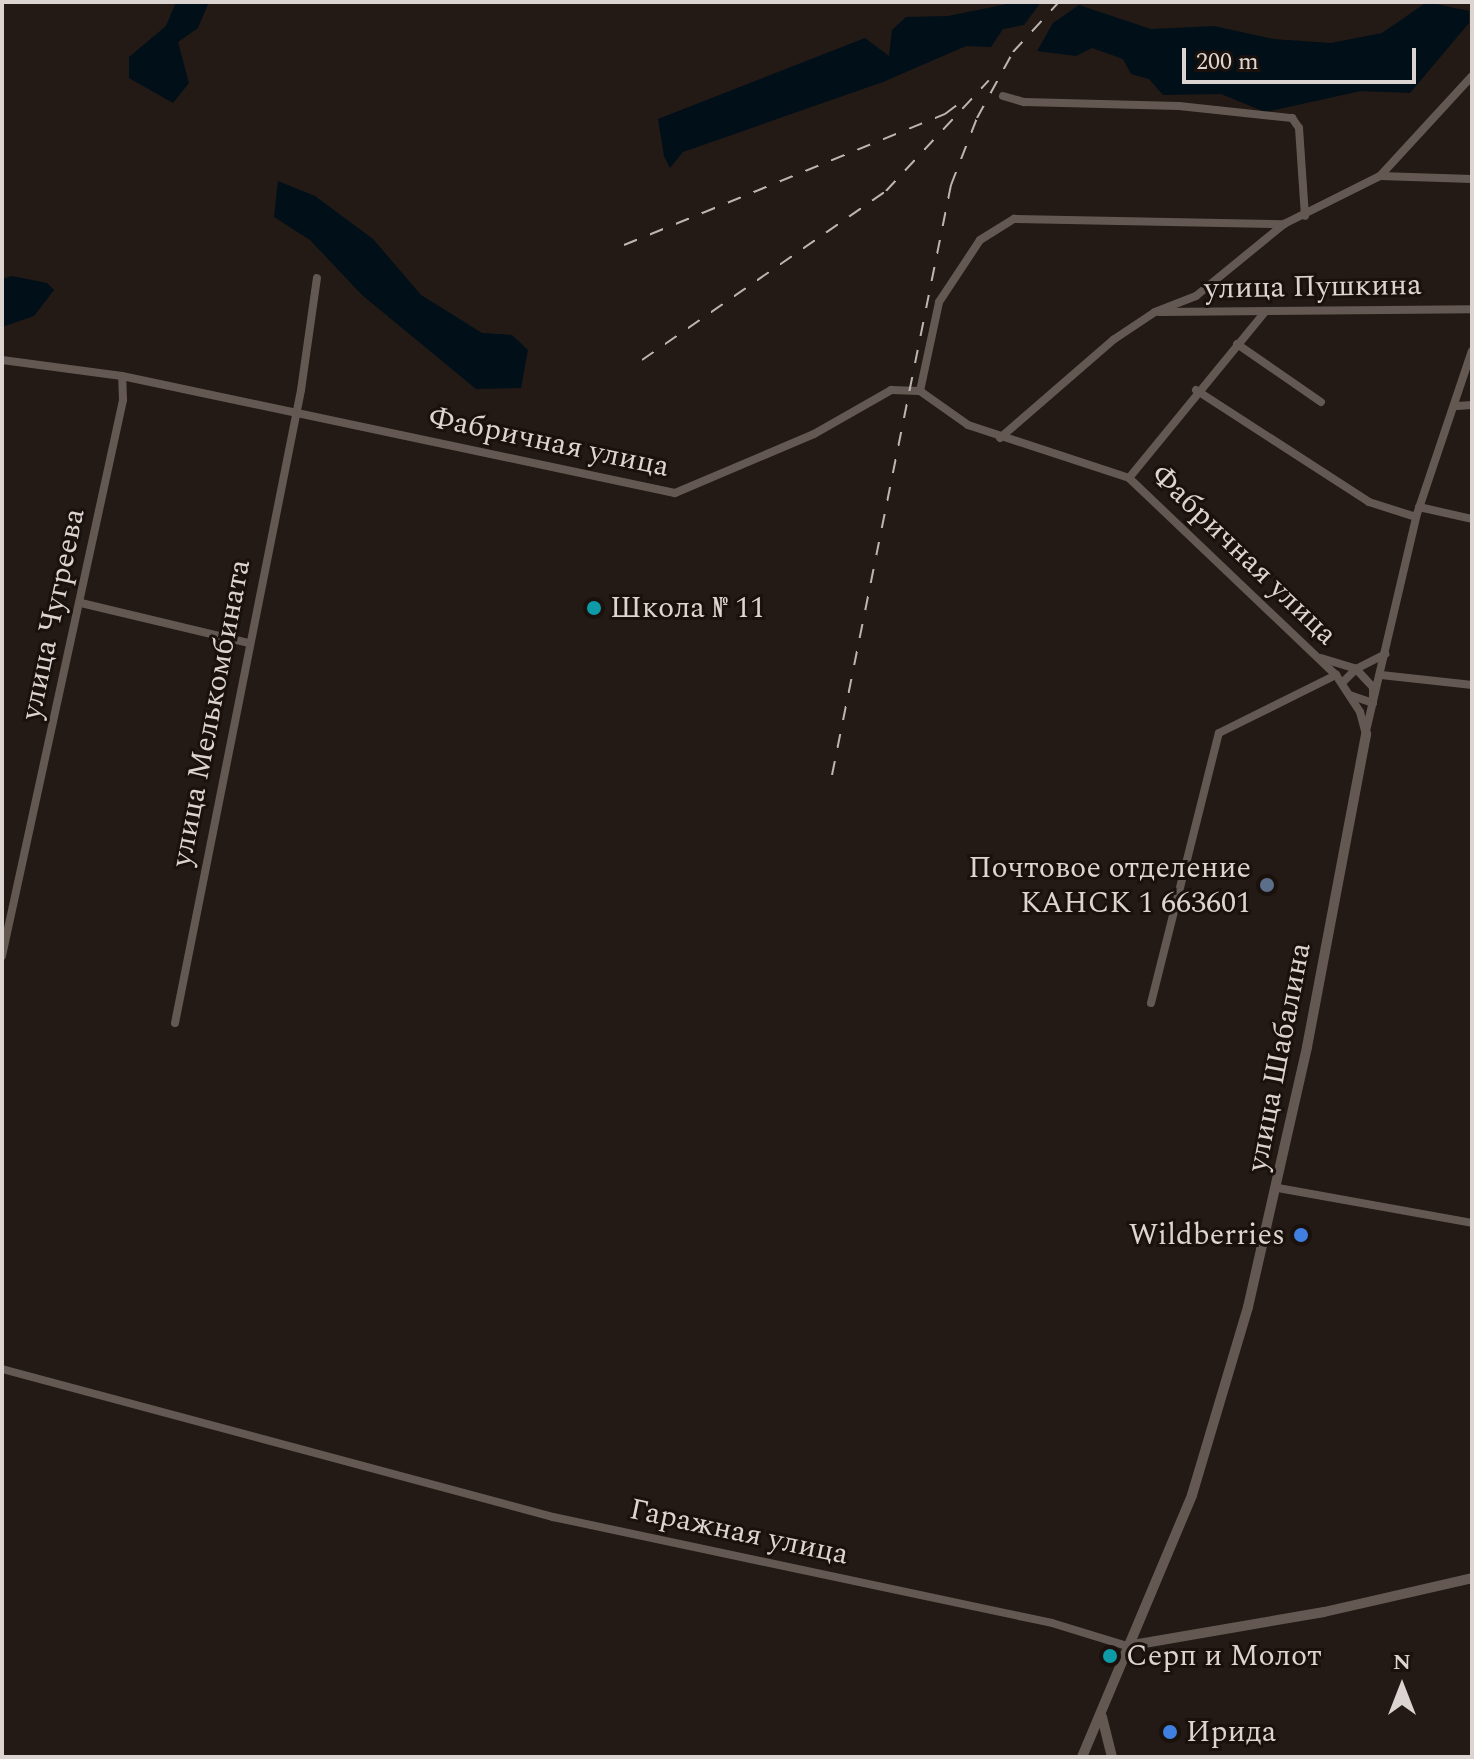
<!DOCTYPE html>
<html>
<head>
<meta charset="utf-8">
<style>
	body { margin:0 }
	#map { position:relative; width:1474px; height:1759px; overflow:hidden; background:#231a15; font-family:Spectral,serif }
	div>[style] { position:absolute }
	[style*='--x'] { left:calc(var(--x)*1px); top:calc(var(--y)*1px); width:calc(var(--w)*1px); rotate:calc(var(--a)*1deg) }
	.water>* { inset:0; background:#010f19 }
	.minor>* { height:8px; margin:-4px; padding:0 4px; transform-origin:4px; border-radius:4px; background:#645952 }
	.tertiary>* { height:10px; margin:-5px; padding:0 5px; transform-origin:5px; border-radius:5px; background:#645952 }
	.rail>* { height:2px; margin-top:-1px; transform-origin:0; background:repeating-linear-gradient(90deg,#bdb5b1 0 14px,transparent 0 28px) }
	.dots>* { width:22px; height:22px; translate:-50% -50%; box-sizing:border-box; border:4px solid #1a110c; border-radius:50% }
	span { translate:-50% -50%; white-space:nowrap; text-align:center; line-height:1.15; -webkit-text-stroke:6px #1a110c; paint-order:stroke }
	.street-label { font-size:30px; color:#dbd4d0 }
	.poi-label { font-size:30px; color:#dbd4d0 }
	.left { translate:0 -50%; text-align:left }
	.right { translate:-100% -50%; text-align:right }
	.frame { position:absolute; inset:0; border:4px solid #dbd4d0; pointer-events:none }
	.north { position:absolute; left:1362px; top:1647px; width:80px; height:80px; -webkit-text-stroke:6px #1a110c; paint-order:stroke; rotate:0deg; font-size:22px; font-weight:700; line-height:32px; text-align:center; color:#dbd4d0 }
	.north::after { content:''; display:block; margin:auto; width:28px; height:36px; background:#dbd4d0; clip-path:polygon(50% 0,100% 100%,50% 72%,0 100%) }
	.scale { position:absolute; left:1182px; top:48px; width:234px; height:36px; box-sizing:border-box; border:4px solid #dbd4d0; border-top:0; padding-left:10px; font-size:24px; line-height:28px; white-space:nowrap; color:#dbd4d0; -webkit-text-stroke:6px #1a110c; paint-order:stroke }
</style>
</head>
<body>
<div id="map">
	<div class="water">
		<div style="clip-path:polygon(176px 2px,209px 2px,198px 28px,178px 42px,189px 83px,173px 103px,129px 78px,129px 57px,166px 26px)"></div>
		<div style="clip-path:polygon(1017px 2px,1041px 2px,1024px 25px,1003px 29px,991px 47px,966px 46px,883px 82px,683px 152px,670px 168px,664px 156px,658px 119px,865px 38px,889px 56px,892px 30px,906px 17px,948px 16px)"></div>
		<div style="clip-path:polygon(1427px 2px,1469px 11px,1469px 23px,1410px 93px,1361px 91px,1265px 112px,1221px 94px,1163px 95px,1149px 79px,1131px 74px,1123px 59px,1092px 48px,1076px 56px,1037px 51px,1053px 23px,1079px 5px,1151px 29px,1214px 26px,1273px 39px,1331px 43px,1382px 33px)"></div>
		<div style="clip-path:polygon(278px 181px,315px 196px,373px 239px,421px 295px,482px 333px,512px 335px,528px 350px,521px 388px,476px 389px,362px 295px,310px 240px,274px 217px)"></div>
		<div style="clip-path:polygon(12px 276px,47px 283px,54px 290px,34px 316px,2px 327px,2px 279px)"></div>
	</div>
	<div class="minor">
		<div style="--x:1003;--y:96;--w:22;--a:16"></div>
		<div style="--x:1024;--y:102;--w:155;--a:1.5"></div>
		<div style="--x:1179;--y:106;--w:114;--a:6.1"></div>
		<div style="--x:1292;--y:118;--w:12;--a:55"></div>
		<div style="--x:1299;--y:128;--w:88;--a:86.1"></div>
		<div style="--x:1380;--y:176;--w:136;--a:-47.4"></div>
		<div style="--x:1159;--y:312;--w:313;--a:-0.5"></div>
		<div style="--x:1237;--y:344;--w:102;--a:34.6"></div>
		<div style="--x:2;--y:360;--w:121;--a:7.6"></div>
		<div style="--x:122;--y:376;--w:565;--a:11.95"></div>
		<div style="--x:675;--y:493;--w:151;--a:-23"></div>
		<div style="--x:814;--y:434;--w:89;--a:-29.7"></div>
		<div style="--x:891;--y:390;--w:29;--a:2"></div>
		<div style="--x:920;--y:391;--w:59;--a:35.3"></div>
		<div style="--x:968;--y:425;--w:169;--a:18.2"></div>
		<div style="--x:1129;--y:478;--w:286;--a:43.6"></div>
		<div style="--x:1336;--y:675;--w:44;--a:57"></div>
		<div style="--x:1360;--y:712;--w:23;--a:75"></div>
		<div style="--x:1196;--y:390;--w:206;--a:32.9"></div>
		<div style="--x:1369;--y:502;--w:49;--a:17.7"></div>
		<div style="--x:920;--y:391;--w:91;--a:-77.9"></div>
		<div style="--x:939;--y:302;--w:74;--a:-56.5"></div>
		<div style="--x:980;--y:240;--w:40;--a:-32"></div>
		<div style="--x:1014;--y:219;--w:270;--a:1.1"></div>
		<div style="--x:1284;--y:224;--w:107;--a:-26.6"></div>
		<div style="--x:1380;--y:176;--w:92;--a:1.9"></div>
		<div style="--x:1457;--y:406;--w:15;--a:-4"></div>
		<div style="--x:1000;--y:438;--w:150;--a:-40.9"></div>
		<div style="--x:1113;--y:340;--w:50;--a:-33.7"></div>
		<div style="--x:1155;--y:312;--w:44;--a:-21.3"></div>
		<div style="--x:1196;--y:296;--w:114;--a:-39.3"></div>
		<div style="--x:1129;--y:478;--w:213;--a:-50.7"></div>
		<div style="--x:1419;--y:507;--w:54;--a:12.8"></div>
		<div style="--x:81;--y:603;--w:173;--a:13.4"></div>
		<div style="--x:1321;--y:658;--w:37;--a:17"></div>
		<div style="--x:1356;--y:669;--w:33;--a:-27"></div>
		<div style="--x:1381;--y:675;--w:92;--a:6.3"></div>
		<div style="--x:1342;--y:683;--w:20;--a:-45"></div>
		<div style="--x:1356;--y:669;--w:25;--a:47"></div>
		<div style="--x:1373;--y:687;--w:16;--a:90"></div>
		<div style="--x:1373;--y:703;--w:24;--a:-161"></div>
		<div style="--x:1366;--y:731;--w:220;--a:-76.8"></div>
		<div style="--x:1416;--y:517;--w:175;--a:-71.4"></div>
		<div style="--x:2;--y:956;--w:569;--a:-77.72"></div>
		<div style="--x:123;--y:400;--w:24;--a:-92"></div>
		<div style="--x:1151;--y:1003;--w:278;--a:-75.9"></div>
		<div style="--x:1219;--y:733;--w:131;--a:-26.4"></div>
		<div style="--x:175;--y:1023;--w:645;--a:-78.74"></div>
		<div style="--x:301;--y:390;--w:113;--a:-81.9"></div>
		<div style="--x:1278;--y:1188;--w:197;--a:10.2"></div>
		<div style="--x:2;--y:1369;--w:571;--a:15.03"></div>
		<div style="--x:553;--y:1517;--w:510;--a:11.99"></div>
		<div style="--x:1052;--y:1623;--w:78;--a:17"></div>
	</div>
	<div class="tertiary">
		<div style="--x:1127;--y:1646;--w:200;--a:-9.8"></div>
		<div style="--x:1324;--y:1612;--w:152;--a:-12.9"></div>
		<div style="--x:1102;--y:1717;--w:41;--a:76"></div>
		<div style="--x:1082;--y:1757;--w:284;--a:-67.2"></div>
		<div style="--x:1192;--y:1495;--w:196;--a:-73.4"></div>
		<div style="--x:1248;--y:1307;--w:267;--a:-77.2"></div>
		<div style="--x:1307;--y:1047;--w:319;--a:-79.3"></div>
	</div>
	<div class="rail">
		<div style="--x:624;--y:245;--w:347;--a:-22.2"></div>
		<div style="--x:945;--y:114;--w:20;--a:-37"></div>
		<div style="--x:642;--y:360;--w:297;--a:-34.7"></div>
		<div style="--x:886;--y:191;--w:151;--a:-47.1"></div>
		<div style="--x:832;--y:775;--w:602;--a:-78.6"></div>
		<div style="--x:951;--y:185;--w:72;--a:-68.8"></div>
		<div style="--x:977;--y:118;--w:75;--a:-61.4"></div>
		<div style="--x:1013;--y:52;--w:68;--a:-47.4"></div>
	</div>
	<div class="dots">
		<div style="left:594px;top:608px;background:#0f9aa8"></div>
		<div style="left:1267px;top:885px;background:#5c6f8a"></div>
		<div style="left:1301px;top:1235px;background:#3f7fe0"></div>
		<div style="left:1110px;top:1656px;background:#0f9aa8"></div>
		<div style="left:1170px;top:1732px;background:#3f7fe0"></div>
	</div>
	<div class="street-label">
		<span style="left:1313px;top:287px;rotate:-1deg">улица Пушкина</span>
		<span style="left:549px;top:442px;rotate:12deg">Фабричная улица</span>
		<span style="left:1244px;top:555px;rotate:44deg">Фабричная улица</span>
		<span style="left:53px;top:614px;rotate:-78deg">улица Чугреева</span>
		<span style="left:211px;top:713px;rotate:-79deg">улица Мелькомбината</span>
		<span style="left:1279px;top:1057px;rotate:-79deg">улица Шабалина</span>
		<span style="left:739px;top:1532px;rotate:12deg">Гаражная улица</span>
	</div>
	<div class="poi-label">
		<span class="left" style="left:610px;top:608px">Школа № 11</span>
		<span class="right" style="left:1251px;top:885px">Почтовое отделение<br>КАНСК 1 663601</span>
		<span class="right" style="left:1285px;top:1235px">Wildberries</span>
		<span class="left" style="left:1126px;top:1656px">Серп и Молот</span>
		<span class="left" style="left:1186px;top:1732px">Ирида</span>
	</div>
	<div class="frame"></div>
	<div class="north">N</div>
	<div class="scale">200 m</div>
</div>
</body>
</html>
